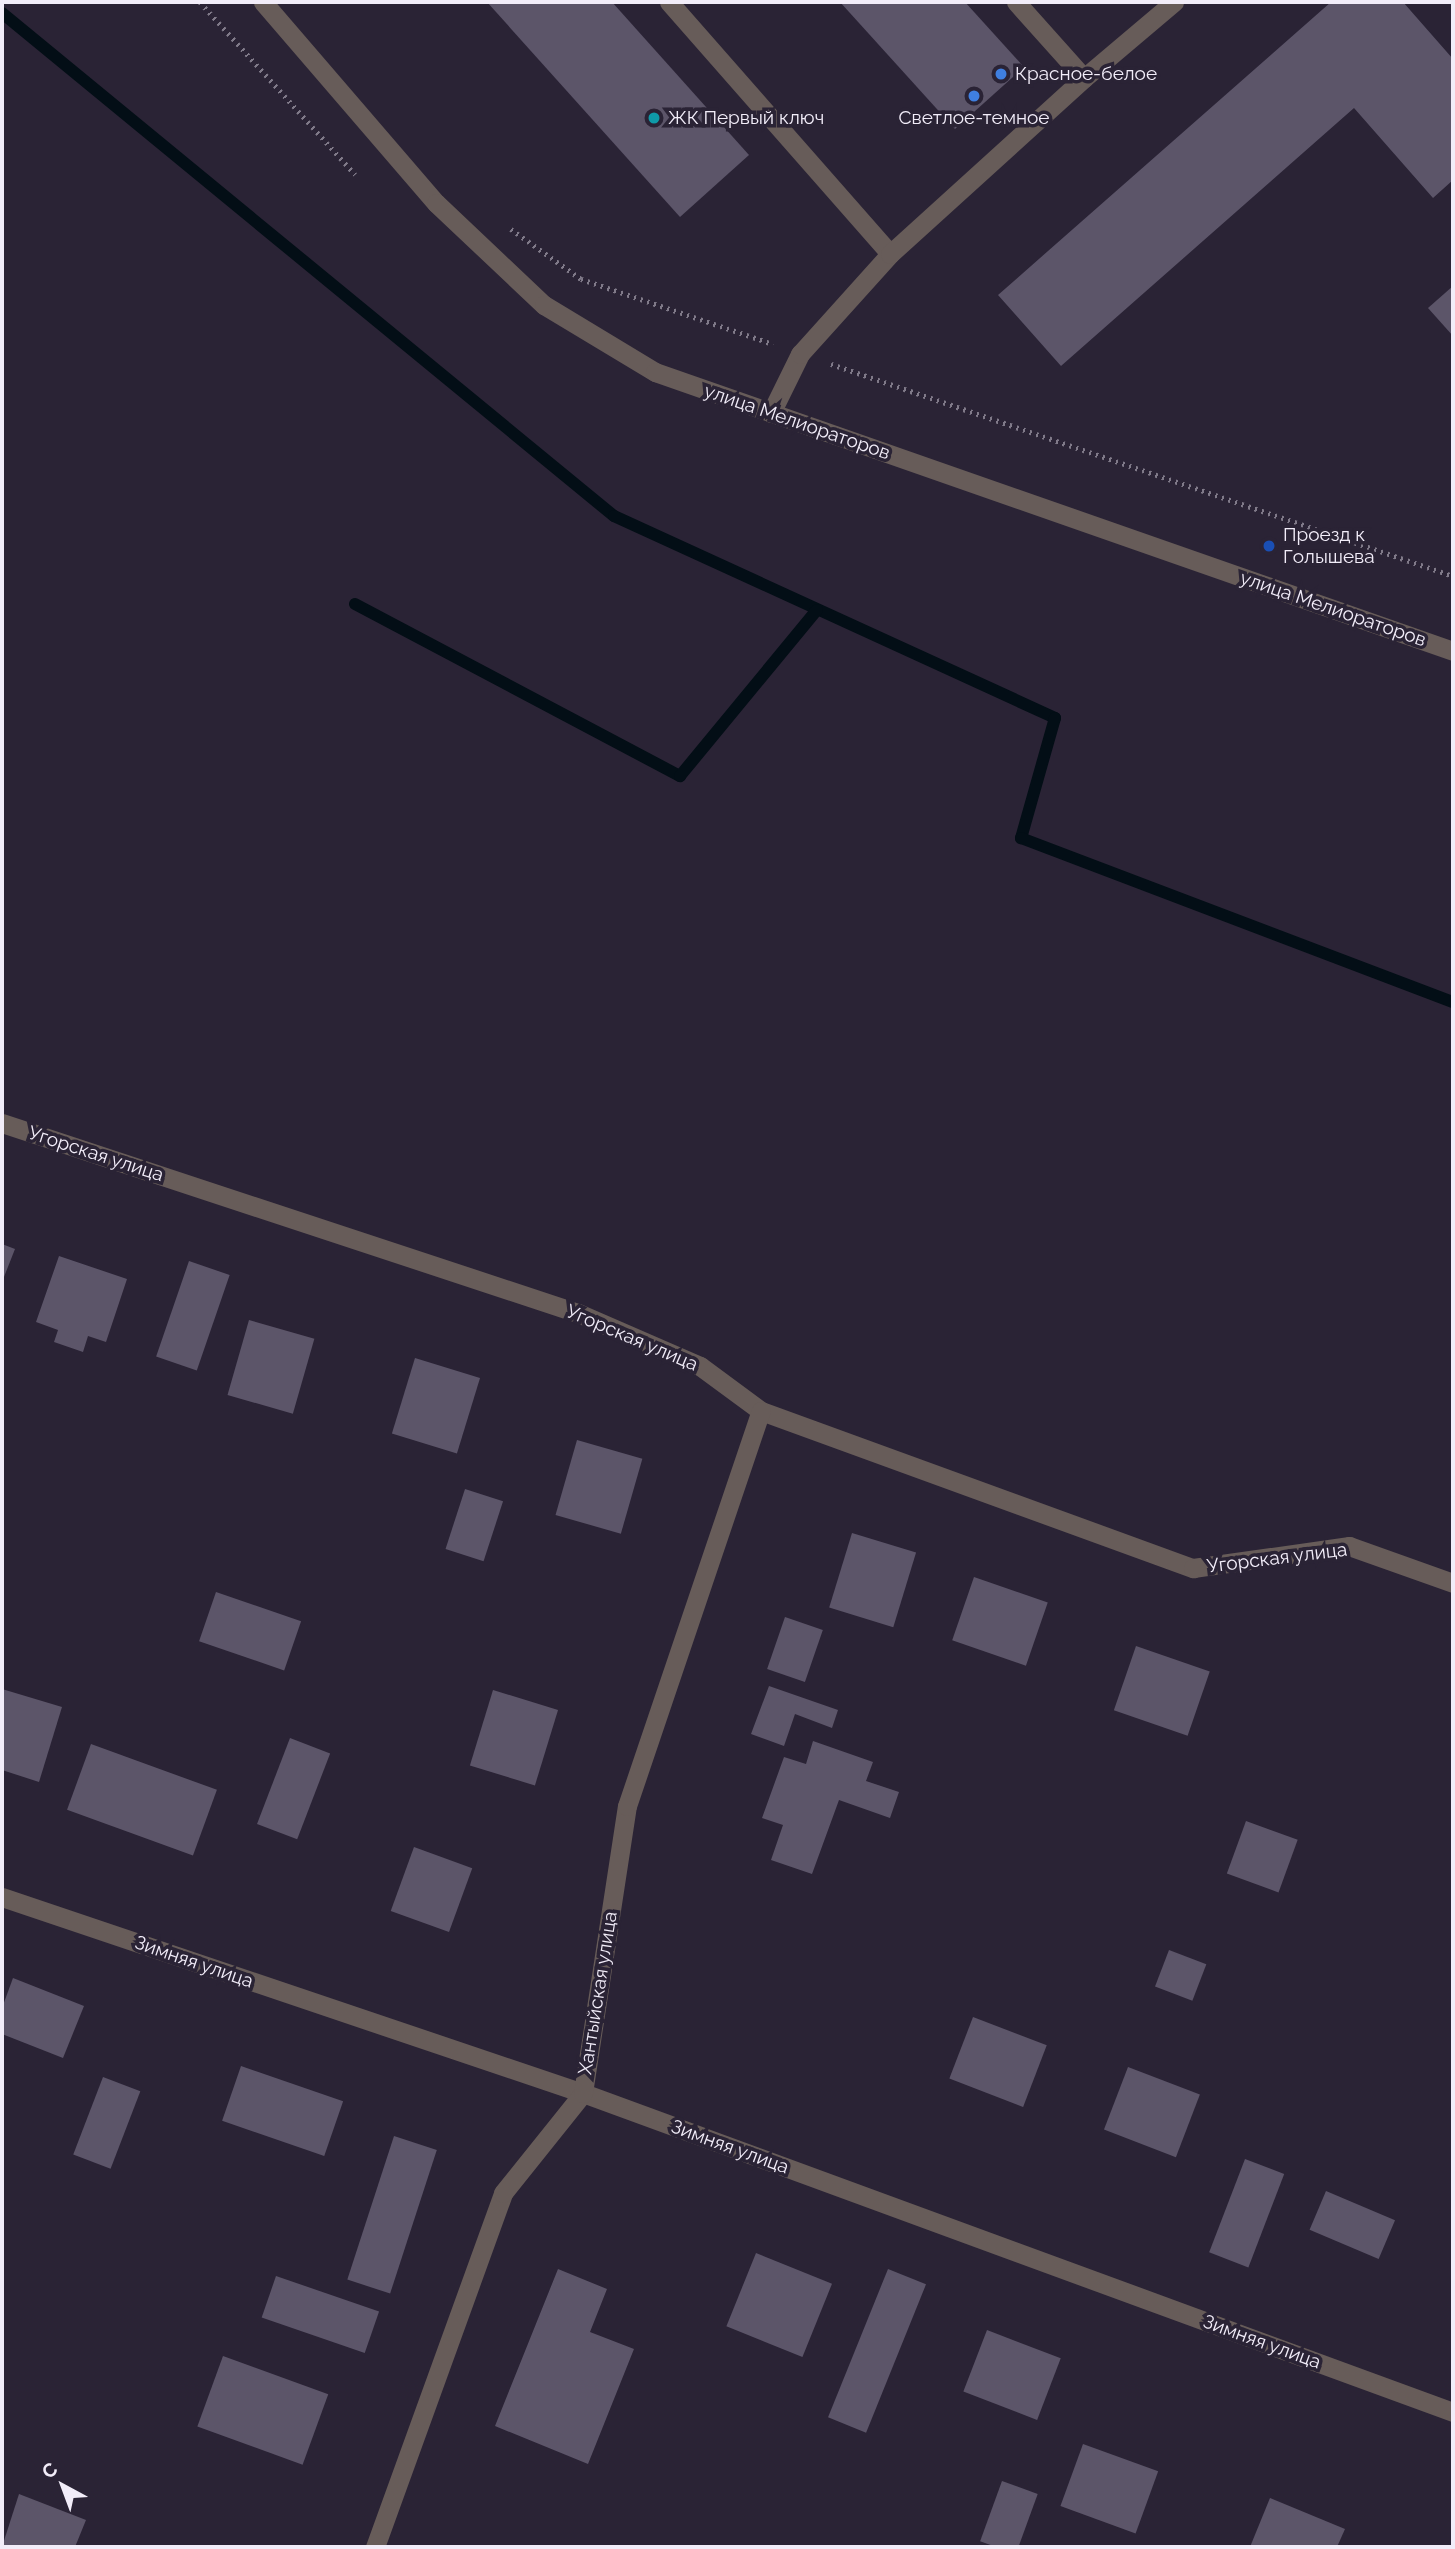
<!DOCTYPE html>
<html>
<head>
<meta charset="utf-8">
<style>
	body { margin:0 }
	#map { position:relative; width:1455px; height:2549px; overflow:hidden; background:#2a2335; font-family:Raleway,sans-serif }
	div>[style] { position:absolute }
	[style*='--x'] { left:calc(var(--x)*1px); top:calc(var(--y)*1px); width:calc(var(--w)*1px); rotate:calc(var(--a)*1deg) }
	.stream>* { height:12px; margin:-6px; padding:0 6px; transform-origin:6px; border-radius:6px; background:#030e16 }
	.building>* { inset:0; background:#5c5569; transform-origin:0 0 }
	.path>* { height:4.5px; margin-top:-2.25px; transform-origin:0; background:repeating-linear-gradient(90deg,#807a89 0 2px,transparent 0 7px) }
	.service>* { height:19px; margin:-9.5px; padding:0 9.5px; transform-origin:9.5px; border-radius:9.5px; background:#675c59 }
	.minor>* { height:19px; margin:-9.5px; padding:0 9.5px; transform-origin:9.5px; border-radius:9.5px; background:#675c59 }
	.dots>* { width:19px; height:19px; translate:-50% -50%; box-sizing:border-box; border:4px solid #2a2335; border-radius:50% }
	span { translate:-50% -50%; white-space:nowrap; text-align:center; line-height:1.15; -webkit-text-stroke:7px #2a2335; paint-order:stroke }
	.poi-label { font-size:19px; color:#f2edf9 }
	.left { translate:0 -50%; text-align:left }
	.street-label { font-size:19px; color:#f2edf9 }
	.frame { position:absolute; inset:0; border:4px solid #f2edf9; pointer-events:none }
	.north { position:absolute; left:28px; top:2451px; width:70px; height:70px; -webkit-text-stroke:5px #2a2335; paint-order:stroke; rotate:319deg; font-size:19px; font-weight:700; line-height:28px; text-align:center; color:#f2edf9 }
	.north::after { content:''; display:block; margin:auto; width:24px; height:32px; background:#f2edf9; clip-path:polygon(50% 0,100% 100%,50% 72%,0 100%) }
</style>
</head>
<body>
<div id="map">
	<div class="stream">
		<div style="--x:2;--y:13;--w:792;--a:39.42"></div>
		<div style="--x:614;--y:516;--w:485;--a:24.6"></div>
		<div style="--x:1055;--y:718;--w:125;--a:105.8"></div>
		<div style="--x:1021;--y:838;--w:462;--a:20.8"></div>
		<div style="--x:355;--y:604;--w:368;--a:27.9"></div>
		<div style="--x:680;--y:776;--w:215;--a:-50.5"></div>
	</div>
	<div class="building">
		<div style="clip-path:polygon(487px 2px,612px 2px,749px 155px,680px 217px)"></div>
		<div style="clip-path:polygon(840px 2px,965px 2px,1024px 67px,955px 129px)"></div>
		<div style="clip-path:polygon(1331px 2px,1403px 2px,1453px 59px,1453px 180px,1433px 198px,1354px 108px,1061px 366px,998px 295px)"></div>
		<div style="clip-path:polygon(1453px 286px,1453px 336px,1428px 308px)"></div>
		<div style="clip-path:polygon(2px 1244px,15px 1249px,2px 1282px)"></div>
		<div style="clip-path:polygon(59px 1256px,127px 1279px,106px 1342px,88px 1336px,83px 1352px,54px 1342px,58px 1330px,36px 1322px)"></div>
		<div style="left:189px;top:1261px;width:43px;height:101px;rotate:19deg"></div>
		<div style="left:249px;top:1320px;width:68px;height:78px;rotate:16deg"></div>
		<div style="left:415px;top:1358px;width:68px;height:79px;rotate:17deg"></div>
		<div style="left:577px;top:1440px;width:68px;height:78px;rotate:16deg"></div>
		<div style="left:465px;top:1489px;width:40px;height:63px;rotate:18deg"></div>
		<div style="left:852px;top:1533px;width:67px;height:78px;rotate:17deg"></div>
		<div style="left:974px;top:1577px;width:78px;height:67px;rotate:19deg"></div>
		<div style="left:216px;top:1592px;width:90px;height:52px;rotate:19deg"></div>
		<div style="left:785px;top:1617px;width:40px;height:55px;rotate:19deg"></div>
		<div style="left:1136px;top:1646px;width:78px;height:68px;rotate:19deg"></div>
		<div style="clip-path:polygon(769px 1686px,838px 1710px,832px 1728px,795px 1714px,784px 1746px,751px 1734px)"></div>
		<div style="clip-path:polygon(2px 1689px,62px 1707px,39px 1782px,2px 1770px)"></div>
		<div style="left:493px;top:1690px;width:68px;height:79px;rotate:17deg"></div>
		<div style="left:290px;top:1738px;width:43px;height:92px;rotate:21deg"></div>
		<div style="clip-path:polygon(813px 1741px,873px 1762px,866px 1781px,899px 1792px,890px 1818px,839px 1800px,812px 1874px,771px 1860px,783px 1825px,762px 1818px,784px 1757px,806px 1764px)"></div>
		<div style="left:91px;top:1744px;width:134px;height:70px;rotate:20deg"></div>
		<div style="left:1246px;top:1821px;width:55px;height:56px;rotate:20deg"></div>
		<div style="left:414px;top:1847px;width:62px;height:68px;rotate:20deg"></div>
		<div style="left:1169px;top:1950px;width:40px;height:39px;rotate:21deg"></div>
		<div style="clip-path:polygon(13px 1978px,84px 2006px,63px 2058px,2px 2034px,2px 2008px)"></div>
		<div style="left:973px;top:2017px;width:79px;height:66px;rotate:21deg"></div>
		<div style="left:241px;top:2066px;width:108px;height:58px;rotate:19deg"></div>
		<div style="left:1128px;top:2067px;width:77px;height:67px;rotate:21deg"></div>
		<div style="left:103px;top:2077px;width:40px;height:83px;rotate:21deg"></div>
		<div style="left:394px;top:2136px;width:45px;height:151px;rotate:18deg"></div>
		<div style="left:1245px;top:2159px;width:42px;height:100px;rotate:21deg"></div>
		<div style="left:1326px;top:2191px;width:75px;height:42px;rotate:23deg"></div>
		<div style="left:756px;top:2253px;width:82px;height:79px;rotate:22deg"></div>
		<div style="clip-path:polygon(558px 2269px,607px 2289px,590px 2332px,634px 2349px,588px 2464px,495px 2426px)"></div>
		<div style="left:888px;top:2269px;width:41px;height:160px;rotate:22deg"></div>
		<div style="left:276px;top:2276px;width:109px;height:44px;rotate:19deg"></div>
		<div style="left:987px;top:2330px;width:79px;height:66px;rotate:21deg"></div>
		<div style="left:223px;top:2356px;width:112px;height:75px;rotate:20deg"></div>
		<div style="left:1083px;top:2444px;width:80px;height:66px;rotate:20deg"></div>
		<div style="left:1002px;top:2481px;width:38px;height:64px;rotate:20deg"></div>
		<div style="clip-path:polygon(19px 2494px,86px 2520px,75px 2547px,2px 2547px)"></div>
		<div style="clip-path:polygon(1270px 2498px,1345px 2529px,1337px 2547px,1250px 2547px)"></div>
	</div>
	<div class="path">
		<div style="--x:200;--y:2;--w:232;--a:48"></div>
		<div style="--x:511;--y:229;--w:86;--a:35.5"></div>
		<div style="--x:581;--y:279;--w:203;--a:18.7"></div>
		<div style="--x:831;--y:364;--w:657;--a:18.82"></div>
	</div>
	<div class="service">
		<div style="--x:669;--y:2;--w:335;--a:48.7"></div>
		<div style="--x:1084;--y:78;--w:118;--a:-40.2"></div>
		<div style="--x:771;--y:413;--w:66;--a:-63.8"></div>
		<div style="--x:800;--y:354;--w:135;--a:-48"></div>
		<div style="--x:890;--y:254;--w:262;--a:-42.2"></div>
		<div style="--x:1084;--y:78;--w:102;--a:-131.8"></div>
	</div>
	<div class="minor">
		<div style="--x:263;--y:2;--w:265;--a:49.3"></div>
		<div style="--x:436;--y:203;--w:149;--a:43.4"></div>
		<div style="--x:544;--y:305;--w:130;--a:31.1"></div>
		<div style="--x:655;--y:372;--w:845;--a:19.27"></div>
		<div style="--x:2;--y:1123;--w:607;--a:18.26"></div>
		<div style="--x:578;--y:1313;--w:133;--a:23.5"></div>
		<div style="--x:700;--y:1366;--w:76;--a:36.4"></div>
		<div style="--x:761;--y:1411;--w:460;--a:20"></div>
		<div style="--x:1193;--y:1568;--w:158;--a:-8"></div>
		<div style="--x:1349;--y:1546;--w:110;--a:19.6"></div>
		<div style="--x:2;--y:1897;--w:613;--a:18.64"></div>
		<div style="--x:583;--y:2093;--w:927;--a:20.14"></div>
		<div style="--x:375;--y:2547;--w:376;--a:-70.1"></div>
		<div style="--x:503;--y:2193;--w:128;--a:-51.3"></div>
		<div style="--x:583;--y:2093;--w:290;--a:-81.3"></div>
		<div style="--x:627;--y:1806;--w:417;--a:-71.3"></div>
	</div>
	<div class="dots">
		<div style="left:1001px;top:74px;background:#3f7fe0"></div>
		<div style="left:974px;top:96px;background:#3f7fe0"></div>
		<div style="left:654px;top:118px;background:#0f9aa8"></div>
		<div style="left:1269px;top:546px;background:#1a4fb4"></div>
	</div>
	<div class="poi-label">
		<span class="left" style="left:1015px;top:74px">Красное-белое</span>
		<span class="left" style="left:668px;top:118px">ЖК Первый ключ</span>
		<span style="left:974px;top:118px">Светлое-темное</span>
		<span class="left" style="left:1283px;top:546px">Проезд к<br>Голышева</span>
	</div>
	<div class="street-label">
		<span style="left:797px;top:422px;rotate:19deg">улица Мелиораторов</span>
		<span style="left:1333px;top:609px;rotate:19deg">улица Мелиораторов</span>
		<span style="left:96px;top:1154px;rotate:18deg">Угорская улица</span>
		<span style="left:632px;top:1338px;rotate:23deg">Угорская улица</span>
		<span style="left:1277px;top:1558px;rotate:-7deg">Угорская улица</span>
		<span style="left:194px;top:1962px;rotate:19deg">Зимняя улица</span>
		<span style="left:598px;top:1993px;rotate:-81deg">Хантыйская улица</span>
		<span style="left:730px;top:2147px;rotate:20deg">Зимняя улица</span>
		<span style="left:1262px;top:2342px;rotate:20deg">Зимняя улица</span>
	</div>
	<div class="frame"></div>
	<div class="north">С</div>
</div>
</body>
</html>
